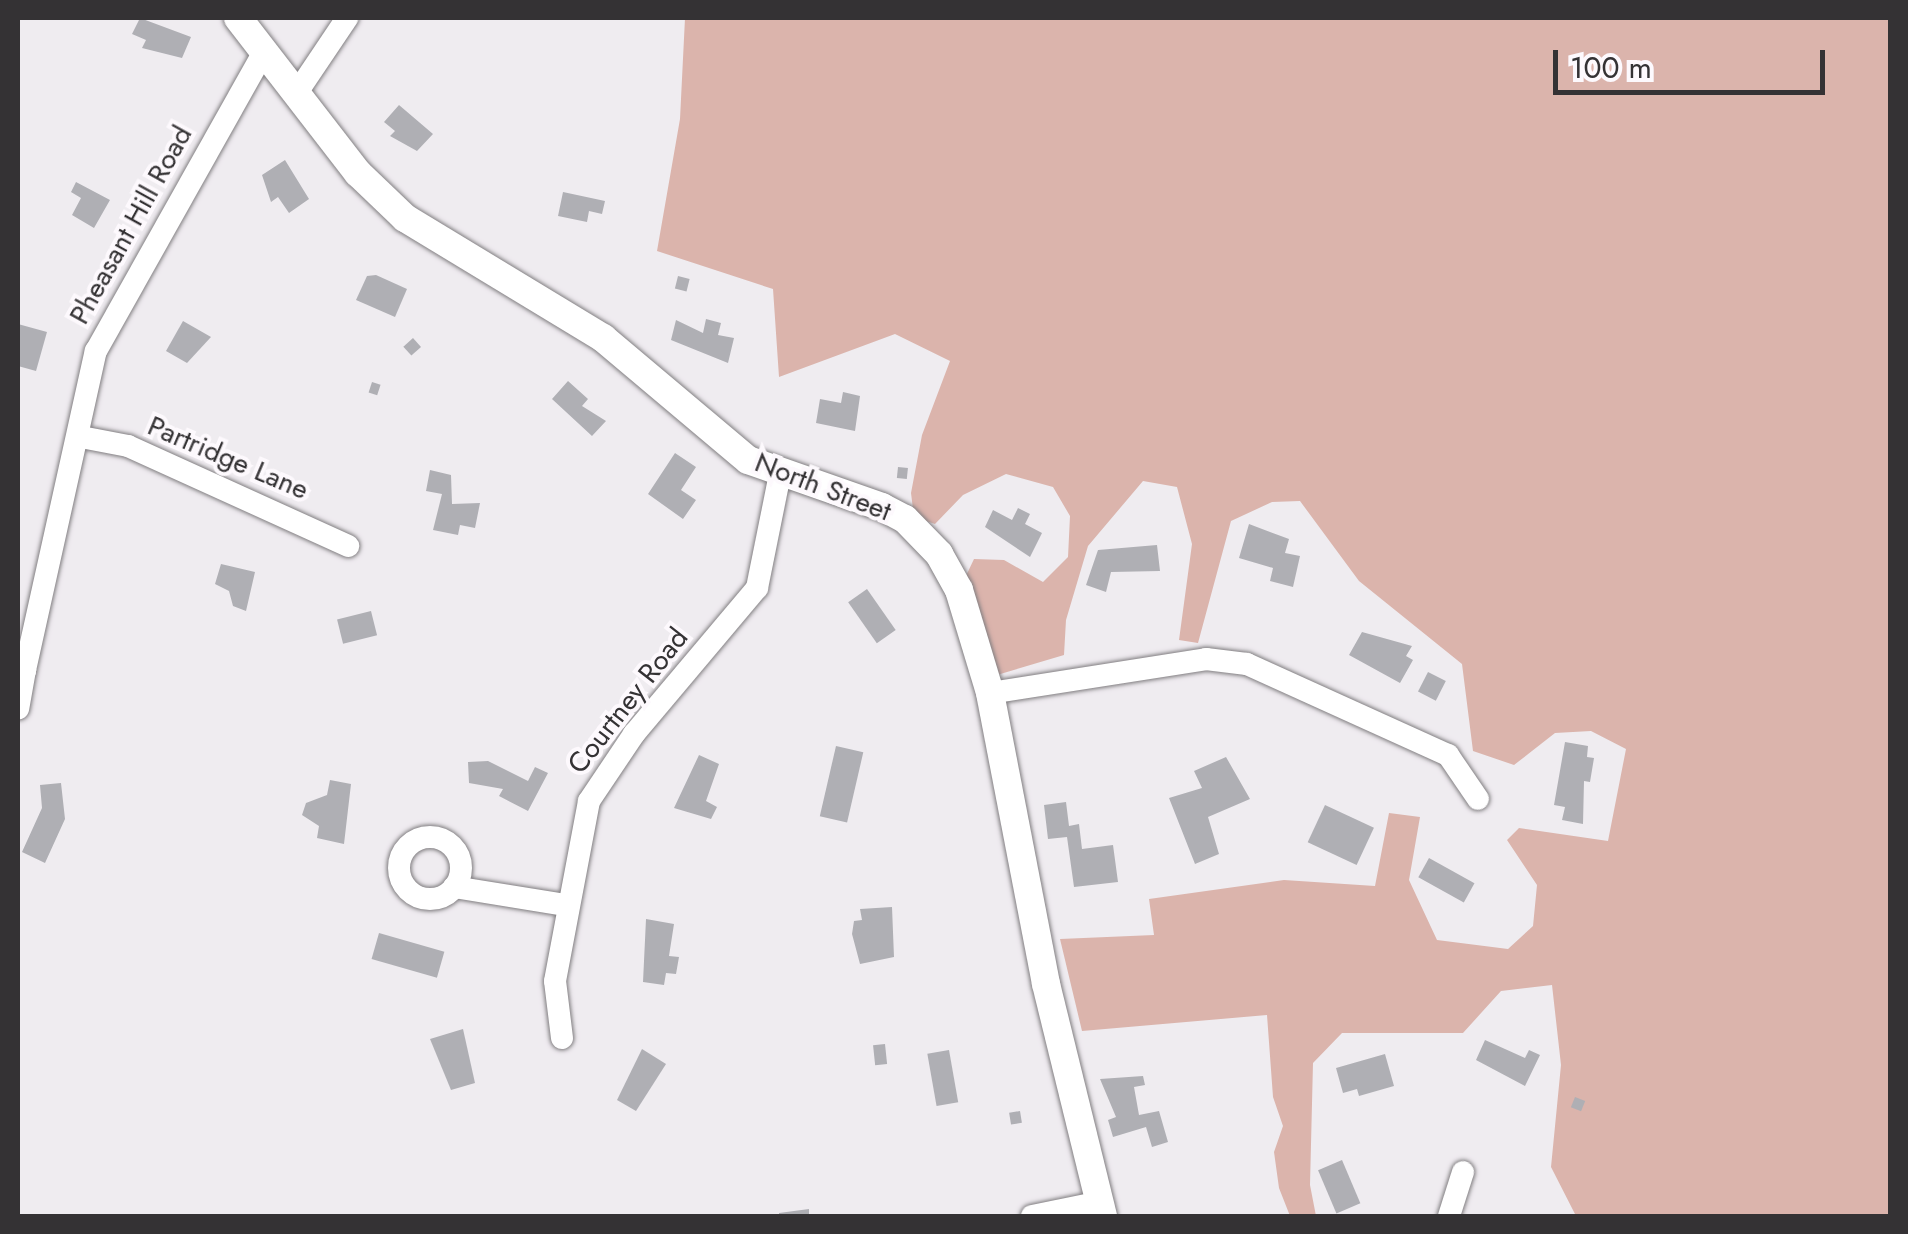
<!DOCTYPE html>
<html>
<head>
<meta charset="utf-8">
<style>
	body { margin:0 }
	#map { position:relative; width:1908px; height:1234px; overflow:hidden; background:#efecf0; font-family:Jost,sans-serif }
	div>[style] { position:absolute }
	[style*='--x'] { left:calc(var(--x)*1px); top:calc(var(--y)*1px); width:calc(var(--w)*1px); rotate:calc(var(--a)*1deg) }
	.forest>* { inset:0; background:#dbb4ac }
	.building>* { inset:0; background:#afafb4; transform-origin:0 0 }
	.roads { filter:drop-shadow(0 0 2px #817e81) drop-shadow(0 0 2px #817e81) }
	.minor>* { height:22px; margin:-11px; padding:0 11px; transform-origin:11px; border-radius:11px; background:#fff }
	.minor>.ring { margin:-11px; padding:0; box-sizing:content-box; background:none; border:22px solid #fff; border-radius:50% }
	.tertiary>* { height:28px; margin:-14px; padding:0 14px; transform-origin:14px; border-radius:14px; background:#fff }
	span { translate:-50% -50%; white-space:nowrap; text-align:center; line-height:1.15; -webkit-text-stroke:8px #fdf9fd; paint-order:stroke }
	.street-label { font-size:28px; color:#343234 }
	.frame { position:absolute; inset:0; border:20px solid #343234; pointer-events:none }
	.scale { position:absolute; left:1553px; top:50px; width:272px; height:45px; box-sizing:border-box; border:5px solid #343234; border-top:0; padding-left:12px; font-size:30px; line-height:35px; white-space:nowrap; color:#343234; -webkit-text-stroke:8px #fdf9fd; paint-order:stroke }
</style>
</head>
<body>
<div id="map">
	<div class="forest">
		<div style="clip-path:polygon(685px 18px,1890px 18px,1890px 1216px,1576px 1216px,1551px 1167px,1561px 1065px,1552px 985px,1501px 991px,1463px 1033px,1342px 1033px,1313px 1063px,1310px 1185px,1316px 1216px,1290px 1216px,1279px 1188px,1274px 1152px,1283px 1126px,1273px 1097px,1267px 1015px,1082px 1031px,1060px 939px,1154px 935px,1149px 899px,1284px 880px,1375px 886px,1389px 813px,1420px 817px,1409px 880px,1437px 940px,1508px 949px,1533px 926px,1537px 885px,1507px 840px,1519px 828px,1608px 841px,1626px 749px,1591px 731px,1555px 733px,1514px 765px,1473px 751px,1462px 664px,1359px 581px,1300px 501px,1272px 502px,1231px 521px,1198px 643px,1179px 640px,1192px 544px,1177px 487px,1143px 481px,1088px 546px,1066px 620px,1064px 655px,997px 675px,964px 580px,974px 559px,1004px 560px,1043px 582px,1068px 557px,1070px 516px,1053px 487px,1006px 474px,963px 495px,935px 524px,914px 517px,911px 493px,922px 435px,950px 361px,895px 334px,779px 377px,773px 289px,657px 251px,680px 119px)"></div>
	</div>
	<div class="building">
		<div style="clip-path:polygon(140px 18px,191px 37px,182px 58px,142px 48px,146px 40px,132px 34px)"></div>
		<div style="clip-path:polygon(399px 105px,433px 134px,417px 151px,390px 136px,395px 131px,384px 122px)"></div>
		<div style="clip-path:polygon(285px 160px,309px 199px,289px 213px,278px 197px,271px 202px,262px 175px)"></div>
		<div style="clip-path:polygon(76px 182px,110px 200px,94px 228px,72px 215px,81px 198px,71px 192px)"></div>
		<div style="clip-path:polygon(563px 192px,605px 201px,602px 214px,589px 211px,587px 222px,558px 216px)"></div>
		<div style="clip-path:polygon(376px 275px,407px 289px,395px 317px,356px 300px,367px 276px)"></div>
		<div style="left:678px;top:276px;width:12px;height:13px;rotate:14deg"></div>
		<div style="clip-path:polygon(706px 319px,721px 323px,718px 335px,734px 338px,728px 363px,671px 340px,676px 320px,703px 333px)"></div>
		<div style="clip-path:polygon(183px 321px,211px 337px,187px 363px,166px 351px)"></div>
		<div style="clip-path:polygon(18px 324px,47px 332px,36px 371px,18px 366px)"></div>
		<div style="left:413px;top:338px;width:12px;height:13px;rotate:48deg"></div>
		<div style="clip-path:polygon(568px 381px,588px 399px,582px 406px,606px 421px,592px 436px,552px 399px)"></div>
		<div style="left:372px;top:382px;width:9px;height:11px;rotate:18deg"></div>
		<div style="clip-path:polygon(843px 392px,860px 396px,855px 431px,816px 423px,820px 399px,841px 403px)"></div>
		<div style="clip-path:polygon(675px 453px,696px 467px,681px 490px,696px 500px,683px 519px,648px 494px)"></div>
		<div style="left:898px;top:467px;width:10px;height:11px;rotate:6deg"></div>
		<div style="clip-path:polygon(430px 470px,451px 475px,452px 504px,480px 503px,475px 528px,460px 525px,458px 535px,433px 530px,442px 494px,426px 491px)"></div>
		<div style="clip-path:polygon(1018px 508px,1030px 514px,1025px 524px,1042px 533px,1030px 557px,985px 527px,993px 510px,1012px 520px)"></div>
		<div style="clip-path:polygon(1249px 524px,1289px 539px,1285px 553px,1300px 556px,1293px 587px,1270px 581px,1273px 568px,1239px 558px)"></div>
		<div style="clip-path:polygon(1157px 545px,1160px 571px,1111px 572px,1106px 592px,1086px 585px,1098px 550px)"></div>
		<div style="clip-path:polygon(221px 564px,255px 572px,246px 611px,233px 606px,229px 591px,215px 584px)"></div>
		<div style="left:867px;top:589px;width:50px;height:23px;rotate:55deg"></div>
		<div style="left:371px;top:611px;width:25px;height:35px;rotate:76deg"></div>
		<div style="clip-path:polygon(1362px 632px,1412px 646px,1406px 656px,1413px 660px,1400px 683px,1349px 655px)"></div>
		<div style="left:1428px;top:672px;width:20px;height:22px;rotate:27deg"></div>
		<div style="clip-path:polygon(1565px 742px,1588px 746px,1587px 757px,1594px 758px,1590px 782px,1584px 781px,1583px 824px,1562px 820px,1565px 807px,1554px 805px)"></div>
		<div style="left:836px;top:746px;width:28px;height:72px;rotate:13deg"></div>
		<div style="clip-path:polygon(699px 755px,719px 764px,706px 801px,717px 807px,711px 819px,674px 808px)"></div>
		<div style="clip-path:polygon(1226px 757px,1250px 799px,1208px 817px,1219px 854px,1195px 864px,1169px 798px,1202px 788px,1194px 771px)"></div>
		<div style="clip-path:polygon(488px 761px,528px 781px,535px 767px,548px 773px,528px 811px,499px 796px,503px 789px,469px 783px,468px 762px)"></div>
		<div style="clip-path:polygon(330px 780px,351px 784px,344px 844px,317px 838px,319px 826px,302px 815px,306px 803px,327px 795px)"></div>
		<div style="clip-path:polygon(61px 783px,65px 819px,45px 863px,22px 852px,42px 808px,40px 785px)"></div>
		<div style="clip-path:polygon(1066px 802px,1069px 826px,1079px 824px,1082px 849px,1113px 845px,1118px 882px,1074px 887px,1067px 837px,1048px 839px,1044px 805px)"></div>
		<div style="left:1325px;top:805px;width:54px;height:41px;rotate:25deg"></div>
		<div style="left:1429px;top:858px;width:52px;height:22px;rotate:29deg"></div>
		<div style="clip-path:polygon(892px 907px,894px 957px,860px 964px,852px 934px,854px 921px,862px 920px,860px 909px)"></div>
		<div style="clip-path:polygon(646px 919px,674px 924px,669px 956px,679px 957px,676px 974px,666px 973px,664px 985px,643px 982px)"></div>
		<div style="left:379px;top:933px;width:68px;height:27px;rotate:16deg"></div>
		<div style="clip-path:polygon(463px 1029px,475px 1083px,451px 1090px,430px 1039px)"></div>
		<div style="clip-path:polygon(1485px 1040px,1525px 1058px,1529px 1050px,1540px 1055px,1525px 1086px,1476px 1060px)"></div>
		<div style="left:885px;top:1044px;width:20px;height:12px;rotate:84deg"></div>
		<div style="clip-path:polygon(642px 1049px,666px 1064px,636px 1111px,617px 1100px)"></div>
		<div style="left:949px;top:1050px;width:53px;height:22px;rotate:80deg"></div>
		<div style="clip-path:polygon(1385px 1054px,1394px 1086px,1359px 1096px,1357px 1089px,1343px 1093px,1336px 1068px)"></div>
		<div style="clip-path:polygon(1143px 1076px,1145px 1085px,1134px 1087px,1139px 1115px,1159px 1111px,1168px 1142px,1152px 1147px,1146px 1127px,1113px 1137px,1108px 1120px,1116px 1117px,1100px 1079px)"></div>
		<div style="left:1575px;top:1097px;width:11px;height:11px;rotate:22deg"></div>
		<div style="left:1020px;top:1111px;width:12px;height:11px;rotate:81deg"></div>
		<div style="left:1342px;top:1160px;width:47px;height:26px;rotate:67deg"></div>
		<div style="clip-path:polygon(809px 1209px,809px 1216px,779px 1216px,779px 1213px)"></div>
	</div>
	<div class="roads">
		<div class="minor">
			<div style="--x:296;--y:94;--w:92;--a:-56.1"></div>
			<div style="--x:81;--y:437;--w:48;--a:10.8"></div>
			<div style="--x:128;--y:446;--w:242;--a:24.4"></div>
			<div style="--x:18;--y:667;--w:8;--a:23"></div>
			<div style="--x:25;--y:670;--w:39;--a:100"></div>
			<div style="--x:25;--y:670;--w:327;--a:-77.5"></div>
			<div style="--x:96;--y:351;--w:342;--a:-60.7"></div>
			<div style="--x:990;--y:693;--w:219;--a:-8.9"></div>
			<div style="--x:1206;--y:659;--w:41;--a:7"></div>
			<div style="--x:1247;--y:664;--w:221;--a:24.4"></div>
			<div style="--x:1448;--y:755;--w:53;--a:55.7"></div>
			<div class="ring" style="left:399px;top:837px;width:40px;height:40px"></div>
			<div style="--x:454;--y:887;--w:112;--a:9.2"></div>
			<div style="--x:562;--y:1038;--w:57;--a:-97"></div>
			<div style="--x:555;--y:981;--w:183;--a:-79.3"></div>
			<div style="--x:589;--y:801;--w:81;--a:-56.1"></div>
			<div style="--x:634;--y:734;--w:191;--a:-49.9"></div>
			<div style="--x:757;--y:588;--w:116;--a:-78.6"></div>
			<div style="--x:1032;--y:1216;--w:69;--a:-11.6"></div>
			<div style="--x:1449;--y:1216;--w:46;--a:-72.3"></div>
		</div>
		<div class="tertiary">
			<div style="--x:238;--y:18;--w:196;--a:52.3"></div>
			<div style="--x:358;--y:173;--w:65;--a:43.8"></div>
			<div style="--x:405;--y:218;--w:232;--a:31.2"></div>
			<div style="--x:603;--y:338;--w:189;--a:40.1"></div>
			<div style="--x:748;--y:460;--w:142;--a:19.3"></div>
			<div style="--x:882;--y:507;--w:26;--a:28"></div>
			<div style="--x:905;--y:519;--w:49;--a:45.8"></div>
			<div style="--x:939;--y:554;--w:41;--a:60.9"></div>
			<div style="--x:959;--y:590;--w:108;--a:73.2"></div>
			<div style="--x:990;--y:693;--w:296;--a:79.1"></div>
			<div style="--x:1046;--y:984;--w:239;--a:76.2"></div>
		</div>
	</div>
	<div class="street-label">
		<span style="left:131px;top:225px;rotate:-61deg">Pheasant Hill Road</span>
		<span style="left:228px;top:458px;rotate:23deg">Partridge Lane</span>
		<span style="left:823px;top:487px;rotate:21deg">North Street</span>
		<span style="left:628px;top:701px;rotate:-52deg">Courtney Road</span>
	</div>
	<div class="frame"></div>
	<div class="scale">100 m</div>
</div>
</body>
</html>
